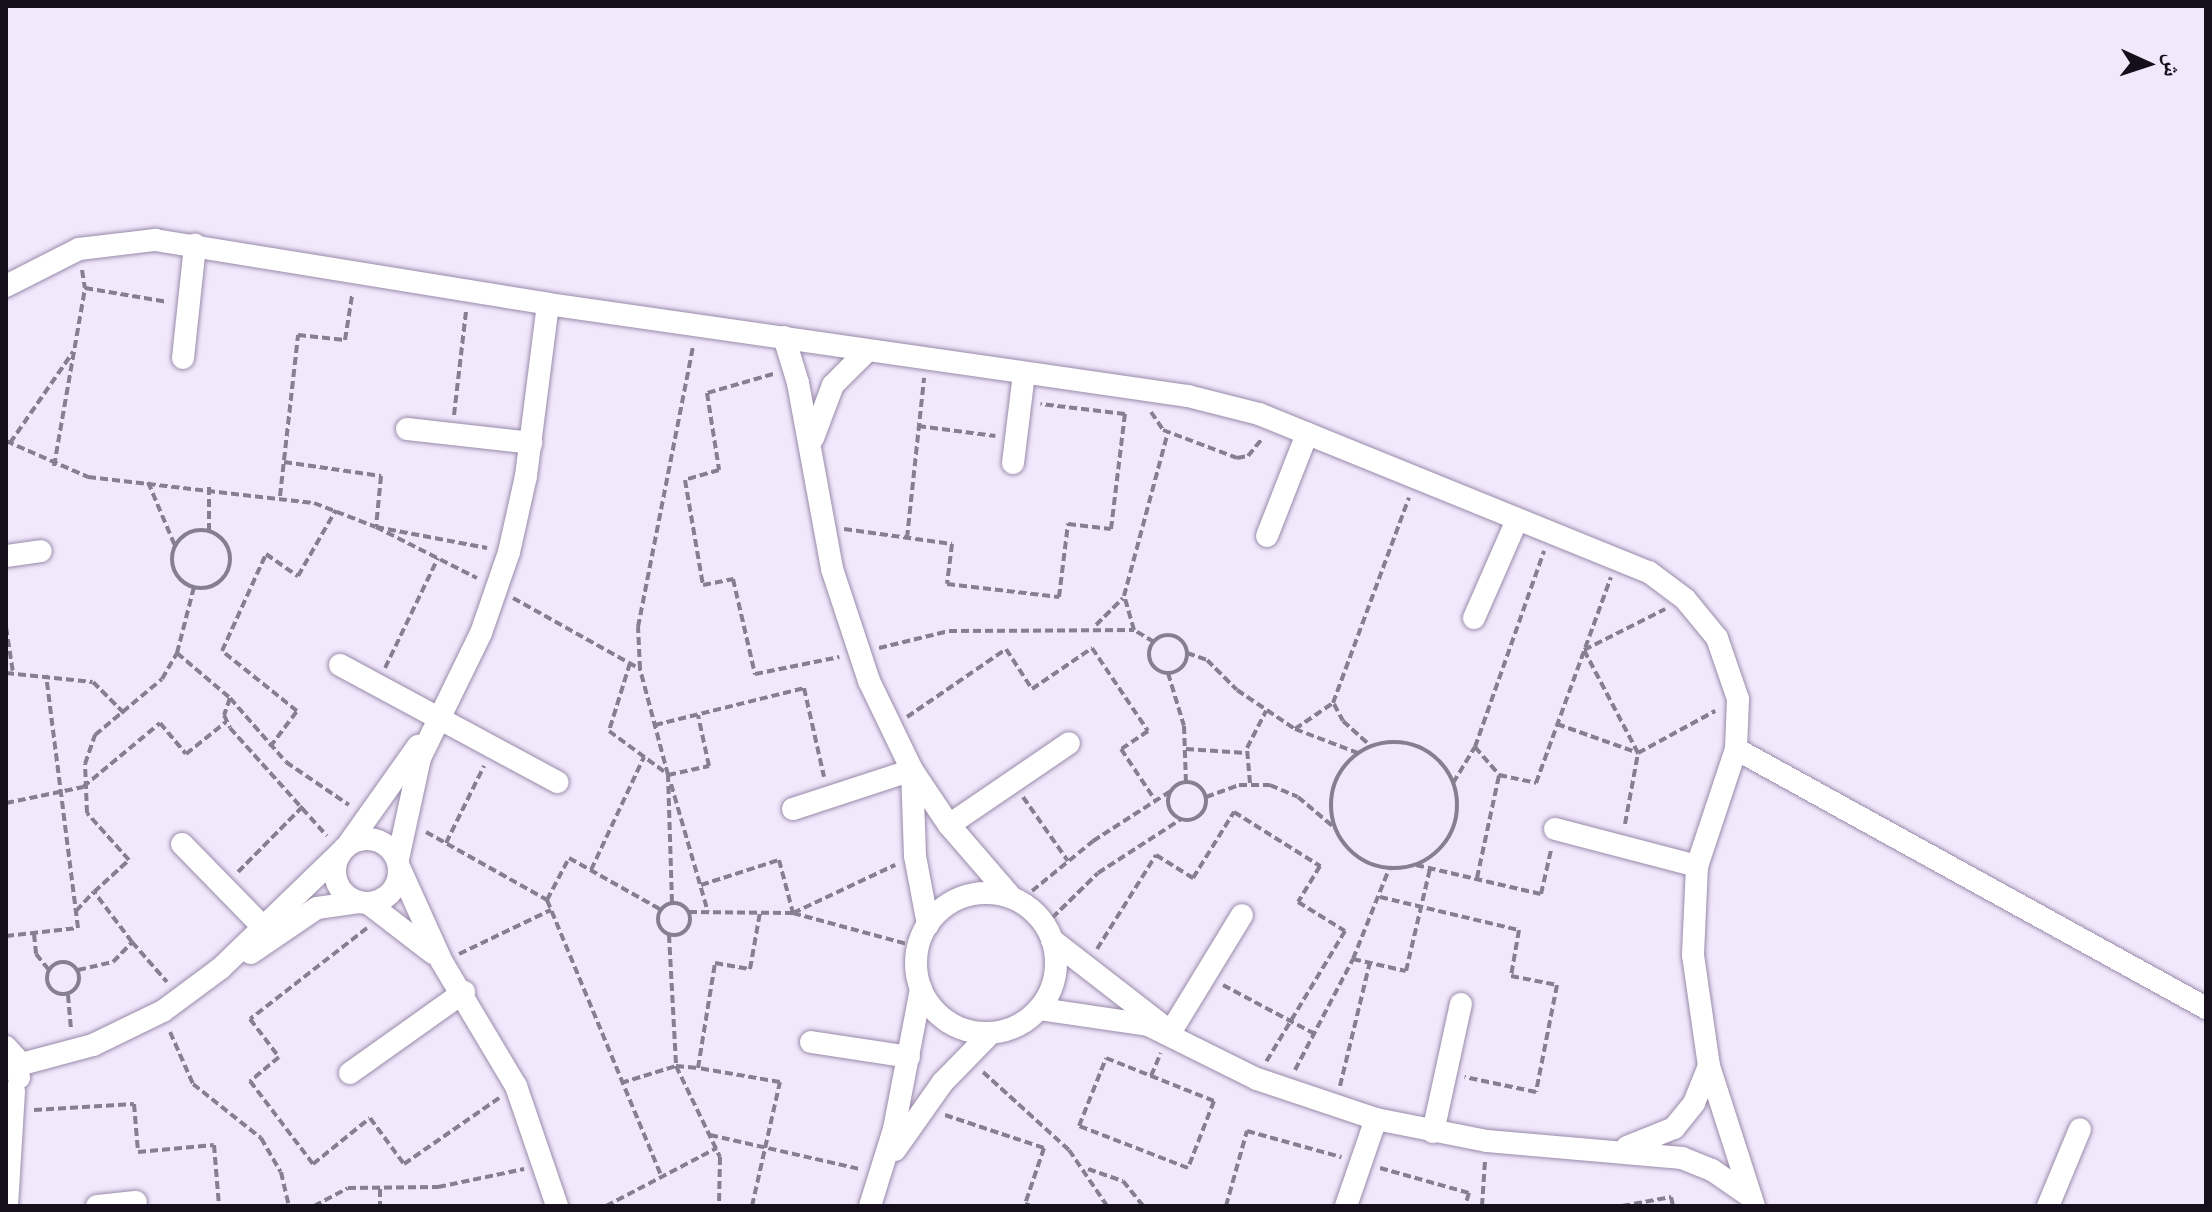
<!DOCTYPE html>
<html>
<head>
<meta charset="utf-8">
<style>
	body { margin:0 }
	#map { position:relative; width:2212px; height:1212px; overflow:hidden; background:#f1e8fc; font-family:Signika,"Noto Naskh Arabic",sans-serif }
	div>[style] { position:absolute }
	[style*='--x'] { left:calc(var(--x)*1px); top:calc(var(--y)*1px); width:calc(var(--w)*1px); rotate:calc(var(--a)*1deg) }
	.path>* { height:4px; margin-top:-2px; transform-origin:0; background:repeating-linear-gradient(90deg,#867f8f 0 8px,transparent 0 12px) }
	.path>.ring { margin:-2px; padding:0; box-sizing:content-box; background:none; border:4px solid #867f8f; border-radius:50% }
	.roads { filter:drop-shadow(0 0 2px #998aa9) drop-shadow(0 0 2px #998aa9) }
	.minor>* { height:22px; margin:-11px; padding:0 11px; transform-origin:11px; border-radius:11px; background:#fff }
	.minor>.ring { margin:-11px; padding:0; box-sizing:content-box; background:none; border:22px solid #fff; border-radius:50% }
	span { translate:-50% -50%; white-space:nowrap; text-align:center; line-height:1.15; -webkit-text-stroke:6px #f1e8fc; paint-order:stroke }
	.frame { position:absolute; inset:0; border:8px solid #150f1b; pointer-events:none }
	.north { position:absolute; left:2108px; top:24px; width:80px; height:80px; -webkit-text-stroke:6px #f1e8fc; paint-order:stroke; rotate:93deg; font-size:22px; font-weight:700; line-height:32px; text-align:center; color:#150f1b }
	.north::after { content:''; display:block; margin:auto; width:28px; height:36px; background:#150f1b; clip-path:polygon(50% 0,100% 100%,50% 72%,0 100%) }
</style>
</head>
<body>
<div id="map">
	<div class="path">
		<div style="--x:82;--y:270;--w:18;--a:81"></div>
		<div style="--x:773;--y:374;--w:69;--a:163.9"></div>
		<div style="--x:707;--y:393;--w:78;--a:81.1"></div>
		<div style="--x:719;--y:470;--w:35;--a:164"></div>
		<div style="--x:685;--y:480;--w:107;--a:80.3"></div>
		<div style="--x:703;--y:585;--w:31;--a:-11"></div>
		<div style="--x:733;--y:579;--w:98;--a:77"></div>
		<div style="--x:755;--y:674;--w:86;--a:-11.4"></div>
		<div style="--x:1151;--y:412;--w:22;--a:56"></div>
		<div style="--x:1163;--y:430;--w:79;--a:20.7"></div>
		<div style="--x:1237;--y:458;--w:11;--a:-10"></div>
		<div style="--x:1248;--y:456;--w:22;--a:-51"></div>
		<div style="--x:454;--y:415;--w:104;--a:-83.4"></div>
		<div style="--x:918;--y:426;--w:78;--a:7.4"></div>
		<div style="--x:6;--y:441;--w:90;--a:23.7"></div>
		<div style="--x:88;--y:477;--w:227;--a:6.6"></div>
		<div style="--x:314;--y:503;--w:66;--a:21.2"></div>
		<div style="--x:376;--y:527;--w:113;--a:26.8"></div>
		<div style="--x:10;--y:443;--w:111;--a:-55.3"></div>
		<div style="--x:284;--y:462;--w:98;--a:8.2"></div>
		<div style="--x:381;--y:476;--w:51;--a:95.6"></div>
		<div style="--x:376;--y:527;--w:113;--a:10.7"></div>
		<div style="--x:54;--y:466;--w:181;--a:-80.1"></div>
		<div style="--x:85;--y:288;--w:84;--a:9.6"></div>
		<div style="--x:148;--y:482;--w:69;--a:67.1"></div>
		<div style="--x:280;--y:496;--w:162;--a:-83.6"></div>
		<div style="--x:298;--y:335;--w:47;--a:6.1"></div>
		<div style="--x:345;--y:340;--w:45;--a:-81"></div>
		<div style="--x:844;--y:529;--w:109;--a:7.9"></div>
		<div style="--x:952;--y:544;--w:40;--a:97.1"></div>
		<div style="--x:947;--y:584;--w:113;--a:6.6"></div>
		<div style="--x:1059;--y:597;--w:74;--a:-83"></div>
		<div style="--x:1068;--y:524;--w:43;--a:6.6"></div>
		<div style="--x:1111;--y:529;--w:116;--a:-83.1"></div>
		<div style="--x:1125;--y:414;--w:85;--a:-173.2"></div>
		<div class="ring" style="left:172px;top:530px;width:54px;height:54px"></div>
		<div style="--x:209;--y:531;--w:44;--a:-90"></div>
		<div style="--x:907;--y:538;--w:161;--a:-83.9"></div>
		<div style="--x:513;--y:598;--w:145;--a:29.2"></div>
		<div style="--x:1096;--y:625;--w:38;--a:-45"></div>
		<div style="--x:6;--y:627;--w:47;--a:81.3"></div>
		<div class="ring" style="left:1149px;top:635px;width:34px;height:34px"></div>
		<div style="--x:1154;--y:642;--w:23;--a:-149"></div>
		<div style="--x:1134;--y:630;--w:35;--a:-106"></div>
		<div style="--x:1124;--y:596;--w:170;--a:-75"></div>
		<div style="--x:879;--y:648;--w:72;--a:-13.7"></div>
		<div style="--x:949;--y:631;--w:185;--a:-0.3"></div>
		<div style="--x:177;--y:653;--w:70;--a:40.3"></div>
		<div style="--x:230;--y:698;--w:85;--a:48.8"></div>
		<div style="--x:286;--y:762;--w:76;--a:34.3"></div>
		<div style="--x:1187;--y:653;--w:21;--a:19"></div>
		<div style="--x:1207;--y:660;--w:42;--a:45"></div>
		<div style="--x:1237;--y:690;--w:70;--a:33.9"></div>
		<div style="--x:1295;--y:729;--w:67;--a:20.9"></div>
		<div style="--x:630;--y:663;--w:71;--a:107.2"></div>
		<div style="--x:609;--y:731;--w:74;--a:36.3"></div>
		<div style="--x:385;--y:668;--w:122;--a:-64.3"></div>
		<div style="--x:6;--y:673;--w:87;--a:5.9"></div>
		<div style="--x:93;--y:682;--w:45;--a:45"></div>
		<div style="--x:1168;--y:673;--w:55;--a:73.2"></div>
		<div style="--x:1184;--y:726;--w:56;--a:88"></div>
		<div style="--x:230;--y:698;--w:18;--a:109"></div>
		<div style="--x:224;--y:715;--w:14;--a:65"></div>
		<div style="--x:230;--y:728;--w:145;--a:48.1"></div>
		<div style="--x:1334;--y:704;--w:19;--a:62"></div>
		<div style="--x:1343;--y:721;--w:38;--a:42"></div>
		<div style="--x:907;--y:717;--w:120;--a:-34.5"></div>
		<div style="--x:1006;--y:649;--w:48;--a:57"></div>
		<div style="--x:1032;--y:689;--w:73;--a:-34.3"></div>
		<div style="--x:1092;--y:648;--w:100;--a:56"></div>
		<div style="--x:1148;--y:731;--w:32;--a:146"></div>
		<div style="--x:1121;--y:749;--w:61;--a:56.3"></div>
		<div style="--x:1557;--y:724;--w:86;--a:19.7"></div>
		<div style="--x:1638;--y:753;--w:88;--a:-28.6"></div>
		<div style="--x:655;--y:725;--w:154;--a:-13.9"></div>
		<div style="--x:804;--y:688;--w:91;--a:77.3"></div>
		<div style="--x:1295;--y:729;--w:46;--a:-34.4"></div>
		<div style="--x:1333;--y:703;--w:219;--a:-69.7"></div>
		<div class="ring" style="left:1331px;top:742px;width:122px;height:122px"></div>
		<div style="--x:270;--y:747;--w:45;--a:-53.1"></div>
		<div style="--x:297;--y:711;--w:96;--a:-141.3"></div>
		<div style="--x:222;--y:651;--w:107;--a:-65.6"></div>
		<div style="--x:266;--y:554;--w:39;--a:35"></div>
		<div style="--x:298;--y:576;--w:76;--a:-60.1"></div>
		<div style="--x:1475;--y:747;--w:37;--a:49"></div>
		<div style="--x:1186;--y:749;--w:60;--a:3.8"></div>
		<div style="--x:668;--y:775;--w:42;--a:-12.4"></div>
		<div style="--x:709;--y:766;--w:52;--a:-102.2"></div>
		<div class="ring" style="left:1168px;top:782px;width:34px;height:34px"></div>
		<div style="--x:1250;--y:783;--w:35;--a:-95"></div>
		<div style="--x:1247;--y:748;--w:42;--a:-62.8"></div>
		<div style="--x:1453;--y:783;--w:42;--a:-58.6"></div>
		<div style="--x:1475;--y:747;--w:208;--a:-70.6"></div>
		<div style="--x:671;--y:784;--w:133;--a:73.9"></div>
		<div style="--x:1023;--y:797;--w:78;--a:54.9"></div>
		<div style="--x:1206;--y:797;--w:35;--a:-20"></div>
		<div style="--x:1239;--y:785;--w:31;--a:0"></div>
		<div style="--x:1270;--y:785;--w:30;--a:23"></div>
		<div style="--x:1298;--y:797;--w:48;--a:40"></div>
		<div style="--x:6;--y:803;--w:79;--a:-11.7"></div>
		<div style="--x:83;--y:787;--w:100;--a:-39.7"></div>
		<div style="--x:160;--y:723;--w:40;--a:50"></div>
		<div style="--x:186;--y:754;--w:51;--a:-38.7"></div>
		<div style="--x:1625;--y:824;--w:72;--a:-79.6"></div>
		<div style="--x:1638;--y:753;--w:116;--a:-117.7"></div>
		<div style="--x:1584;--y:650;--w:91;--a:-26.8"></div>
		<div style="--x:426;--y:832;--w:139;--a:29.3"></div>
		<div style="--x:547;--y:900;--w:47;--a:-62.4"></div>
		<div style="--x:569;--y:858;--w:104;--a:29.3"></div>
		<div style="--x:446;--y:843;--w:86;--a:-63.7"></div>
		<div style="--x:1416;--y:865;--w:128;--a:13.1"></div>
		<div style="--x:1541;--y:894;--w:45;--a:-77.2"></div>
		<div style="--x:591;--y:870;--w:125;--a:-64.9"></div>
		<div style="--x:238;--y:872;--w:94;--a:-45.4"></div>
		<div style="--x:1477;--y:878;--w:105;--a:-77.9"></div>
		<div style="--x:1499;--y:775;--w:38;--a:12"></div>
		<div style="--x:1536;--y:783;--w:219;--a:-70"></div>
		<div style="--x:701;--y:885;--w:82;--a:-17.8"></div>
		<div style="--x:779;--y:860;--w:55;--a:75.2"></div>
		<div style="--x:793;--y:913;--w:113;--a:-25.2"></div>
		<div style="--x:1032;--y:891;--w:79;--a:-39.3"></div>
		<div style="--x:1093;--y:841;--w:94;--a:-32.8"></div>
		<div style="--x:1380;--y:897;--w:143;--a:13.4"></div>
		<div style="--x:1519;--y:930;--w:47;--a:99.9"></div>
		<div style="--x:1511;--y:976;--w:47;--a:11.1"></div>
		<div style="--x:1557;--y:985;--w:109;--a:101.1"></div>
		<div style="--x:1536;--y:1092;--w:73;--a:-168.1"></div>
		<div style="--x:547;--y:900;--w:300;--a:67.5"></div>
		<div style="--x:672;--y:902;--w:127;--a:-91.8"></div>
		<div style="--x:668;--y:775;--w:110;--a:-104.8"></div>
		<div style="--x:640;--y:669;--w:42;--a:-92.7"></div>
		<div style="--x:638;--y:627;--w:286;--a:-78.9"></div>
		<div class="ring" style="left:658px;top:903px;width:28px;height:28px"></div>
		<div style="--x:76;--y:911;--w:26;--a:-47"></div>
		<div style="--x:689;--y:912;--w:104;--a:0.6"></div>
		<div style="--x:793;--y:913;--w:130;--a:15.2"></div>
		<div style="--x:1052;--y:918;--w:64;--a:-44.4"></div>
		<div style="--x:1098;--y:873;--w:99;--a:-33"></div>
		<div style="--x:367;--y:928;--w:148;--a:142.1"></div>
		<div style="--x:250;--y:1019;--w:48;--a:52.7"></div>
		<div style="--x:279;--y:1057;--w:38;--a:140"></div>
		<div style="--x:250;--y:1081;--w:104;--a:52.8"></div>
		<div style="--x:313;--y:1164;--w:73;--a:-38.9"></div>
		<div style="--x:370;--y:1118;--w:57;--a:53.5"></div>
		<div style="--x:404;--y:1164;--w:116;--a:-34.8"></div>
		<div style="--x:34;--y:934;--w:20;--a:84"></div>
		<div style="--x:36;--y:954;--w:21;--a:51"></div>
		<div style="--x:669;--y:935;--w:131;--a:86.9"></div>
		<div style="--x:676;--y:1066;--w:101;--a:64.2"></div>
		<div style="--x:720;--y:1157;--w:49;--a:91.2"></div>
		<div style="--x:6;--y:936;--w:72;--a:-6.3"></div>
		<div style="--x:78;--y:928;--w:255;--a:-97.2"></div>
		<div style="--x:132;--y:942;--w:63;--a:-127.2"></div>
		<div style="--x:94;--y:892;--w:47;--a:-42.4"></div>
		<div style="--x:129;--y:860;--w:63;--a:-131.8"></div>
		<div style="--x:87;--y:813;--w:49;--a:-92.3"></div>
		<div style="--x:85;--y:764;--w:31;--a:-71"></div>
		<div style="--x:95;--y:735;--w:87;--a:-39.9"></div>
		<div style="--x:162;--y:679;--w:30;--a:-60"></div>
		<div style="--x:177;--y:653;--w:68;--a:-75.6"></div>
		<div style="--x:1097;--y:949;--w:111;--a:-57.9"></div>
		<div style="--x:1156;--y:855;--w:44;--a:31.9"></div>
		<div style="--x:1193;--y:878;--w:78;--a:-58.2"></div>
		<div style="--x:1234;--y:812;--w:102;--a:32.1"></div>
		<div style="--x:1320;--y:866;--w:42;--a:121.4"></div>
		<div style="--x:1298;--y:902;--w:55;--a:31.7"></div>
		<div style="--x:1345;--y:931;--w:153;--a:121.1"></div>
		<div style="--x:459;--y:954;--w:102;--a:-25.6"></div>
		<div style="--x:1353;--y:959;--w:54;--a:12.8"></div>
		<div style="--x:1406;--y:971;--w:105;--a:-76.8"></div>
		<div class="ring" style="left:47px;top:962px;width:28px;height:28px"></div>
		<div style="--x:78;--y:970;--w:36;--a:-13"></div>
		<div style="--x:113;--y:962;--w:28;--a:-46"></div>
		<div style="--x:132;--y:942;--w:53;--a:48.8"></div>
		<div style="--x:1223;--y:985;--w:102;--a:28.1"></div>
		<div style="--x:68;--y:995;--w:33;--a:85"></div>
		<div style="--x:170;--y:1032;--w:57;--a:66.1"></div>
		<div style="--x:193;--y:1084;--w:87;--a:38.5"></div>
		<div style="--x:261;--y:1138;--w:39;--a:60"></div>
		<div style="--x:281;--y:1172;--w:35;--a:77"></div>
		<div style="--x:1106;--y:1058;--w:116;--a:21.7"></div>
		<div style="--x:1214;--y:1101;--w:72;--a:111.2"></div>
		<div style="--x:1188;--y:1168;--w:117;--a:-158.9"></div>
		<div style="--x:1079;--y:1126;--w:73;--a:-68.3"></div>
		<div style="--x:1295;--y:1070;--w:125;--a:-62.4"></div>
		<div style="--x:1353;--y:959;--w:97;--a:-68.2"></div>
		<div style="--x:983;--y:1072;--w:116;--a:42.2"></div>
		<div style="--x:1069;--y:1150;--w:68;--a:55.8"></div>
		<div style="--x:1151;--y:1076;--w:25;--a:-67"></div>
		<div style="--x:621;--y:1083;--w:58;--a:-17.2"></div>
		<div style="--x:676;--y:1066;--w:22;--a:5"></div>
		<div style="--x:1340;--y:1086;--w:128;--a:-76.4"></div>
		<div style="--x:34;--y:1110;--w:100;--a:-3.4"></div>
		<div style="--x:134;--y:1104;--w:48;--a:85.2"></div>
		<div style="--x:138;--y:1152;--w:76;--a:-5.3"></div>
		<div style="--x:214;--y:1145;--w:61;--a:85.3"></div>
		<div style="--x:945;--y:1115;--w:104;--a:18.4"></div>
		<div style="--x:1044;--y:1148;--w:59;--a:108.7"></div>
		<div style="--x:1025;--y:1204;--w:6;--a:18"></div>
		<div style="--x:710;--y:1135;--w:154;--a:12.8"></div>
		<div style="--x:1380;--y:1168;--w:92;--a:15.7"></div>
		<div style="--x:1469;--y:1193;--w:14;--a:107"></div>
		<div style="--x:1088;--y:1169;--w:37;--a:19"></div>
		<div style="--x:1123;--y:1181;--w:32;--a:51"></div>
		<div style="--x:380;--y:1189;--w:17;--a:90"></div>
		<div style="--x:314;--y:1206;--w:38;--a:-28"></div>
		<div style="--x:348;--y:1188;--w:90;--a:-0.6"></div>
		<div style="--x:438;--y:1187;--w:88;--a:-11.8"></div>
		<div style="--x:606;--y:1206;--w:125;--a:-27.6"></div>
		<div style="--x:752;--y:1206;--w:127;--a:-77.3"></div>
		<div style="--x:780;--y:1082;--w:83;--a:-170.3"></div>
		<div style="--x:698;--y:1068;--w:106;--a:-80.8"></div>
		<div style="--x:715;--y:963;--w:36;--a:10"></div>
		<div style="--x:750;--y:969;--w:58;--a:-80"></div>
		<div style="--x:1184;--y:1206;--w:2;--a:0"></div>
		<div style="--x:1226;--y:1206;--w:78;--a:-74.4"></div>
		<div style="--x:1247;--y:1131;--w:98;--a:15.5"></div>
		<div style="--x:1482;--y:1206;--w:45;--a:-86.2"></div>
		<div style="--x:1622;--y:1206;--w:50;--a:-10.4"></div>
		<div style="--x:1671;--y:1197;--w:9;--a:77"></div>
	</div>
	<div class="roads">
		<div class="minor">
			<div style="--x:6;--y:286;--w:82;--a:-26.9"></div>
			<div style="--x:79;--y:249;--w:77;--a:-6.8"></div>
			<div style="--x:155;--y:240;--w:398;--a:9.2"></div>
			<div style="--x:548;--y:304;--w:647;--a:8.18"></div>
			<div style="--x:1188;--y:396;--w:73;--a:14.2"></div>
			<div style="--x:1259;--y:414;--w:421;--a:22.1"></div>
			<div style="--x:1649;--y:572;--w:45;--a:36.9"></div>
			<div style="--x:1685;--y:599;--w:50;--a:50.6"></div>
			<div style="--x:1717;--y:638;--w:65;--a:71"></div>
			<div style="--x:1738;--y:699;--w:50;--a:92.3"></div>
			<div style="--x:1736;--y:749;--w:123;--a:108.4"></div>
			<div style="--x:1697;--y:866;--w:89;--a:92.6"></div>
			<div style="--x:1693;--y:955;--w:112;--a:81.8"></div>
			<div style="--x:1709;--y:1066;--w:147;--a:72.2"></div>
			<div style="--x:784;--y:337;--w:48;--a:73.1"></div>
			<div style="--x:798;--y:383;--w:189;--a:79.6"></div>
			<div style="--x:832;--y:569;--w:118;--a:71.7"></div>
			<div style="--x:869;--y:681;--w:99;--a:64.2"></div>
			<div style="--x:912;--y:770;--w:66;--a:56.1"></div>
			<div style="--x:949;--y:825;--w:96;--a:49.2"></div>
			<div style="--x:183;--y:358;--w:114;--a:-83.9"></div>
			<div style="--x:407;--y:429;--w:125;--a:6.4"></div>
			<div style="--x:813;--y:438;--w:57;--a:-69.3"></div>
			<div style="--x:833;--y:385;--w:49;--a:-45"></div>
			<div style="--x:1013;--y:463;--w:90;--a:-83"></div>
			<div style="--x:1267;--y:536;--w:110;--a:-68.6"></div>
			<div style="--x:6;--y:556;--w:35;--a:-8"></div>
			<div style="--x:1474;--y:618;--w:107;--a:-66.3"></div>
			<div style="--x:340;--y:665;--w:247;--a:28.3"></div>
			<div style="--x:1736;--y:749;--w:537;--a:28.86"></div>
			<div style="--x:912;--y:770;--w:86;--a:88"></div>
			<div style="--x:915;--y:856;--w:70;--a:79.3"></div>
			<div style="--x:793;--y:809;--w:125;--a:-18.1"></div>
			<div style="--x:949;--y:825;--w:145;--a:-34.3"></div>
			<div style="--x:1555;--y:829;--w:147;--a:14.6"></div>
			<div class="ring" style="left:335px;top:839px;width:42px;height:42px"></div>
			<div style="--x:182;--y:844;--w:116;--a:45.7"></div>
			<div style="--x:347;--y:846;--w:123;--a:-54.6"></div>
			<div style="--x:398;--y:859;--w:103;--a:-77.7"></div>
			<div style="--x:420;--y:758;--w:139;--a:-64"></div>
			<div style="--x:481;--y:633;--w:86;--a:-70.9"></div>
			<div style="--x:509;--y:552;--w:78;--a:-77.4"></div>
			<div style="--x:526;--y:476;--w:173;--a:-82.7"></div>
			<div style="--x:400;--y:869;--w:102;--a:65.7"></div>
			<div style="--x:442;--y:962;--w:144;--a:59.2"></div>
			<div style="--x:516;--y:1086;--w:127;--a:71.1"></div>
			<div class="ring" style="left:916px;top:893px;width:118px;height:118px"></div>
			<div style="--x:368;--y:903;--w:82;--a:37.6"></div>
			<div style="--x:1052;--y:940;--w:142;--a:37.8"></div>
			<div style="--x:251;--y:953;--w:80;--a:-34.3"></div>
			<div style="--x:317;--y:908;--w:42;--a:-8.1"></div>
			<div style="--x:1040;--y:1009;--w:109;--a:8.4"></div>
			<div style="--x:1148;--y:1025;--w:122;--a:26.4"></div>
			<div style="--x:1257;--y:1079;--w:126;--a:18.6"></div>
			<div style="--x:1376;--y:1119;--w:113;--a:11.2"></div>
			<div style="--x:1487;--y:1141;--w:196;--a:5"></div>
			<div style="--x:1682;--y:1158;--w:32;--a:22"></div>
			<div style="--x:1712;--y:1170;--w:47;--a:34.7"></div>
			<div style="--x:1170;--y:1033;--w:138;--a:-58.6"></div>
			<div style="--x:811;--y:1042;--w:99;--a:8.7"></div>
			<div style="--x:6;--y:1047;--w:13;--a:48"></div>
			<div style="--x:15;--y:1057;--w:21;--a:79"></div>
			<div style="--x:18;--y:1065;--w:78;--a:-14.9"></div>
			<div style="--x:93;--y:1045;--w:78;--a:-25.9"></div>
			<div style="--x:163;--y:1011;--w:72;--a:-36.6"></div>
			<div style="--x:221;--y:968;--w:165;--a:-44"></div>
			<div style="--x:350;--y:1073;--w:140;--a:-35.4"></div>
			<div style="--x:1433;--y:1132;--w:131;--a:-77.7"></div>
			<div style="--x:1627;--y:1147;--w:51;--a:-22"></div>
			<div style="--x:1674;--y:1128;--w:32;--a:-51"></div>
			<div style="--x:1694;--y:1103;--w:40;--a:-68"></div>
			<div style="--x:895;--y:1150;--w:83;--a:-54.8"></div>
			<div style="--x:943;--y:1082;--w:67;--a:-45.6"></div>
			<div style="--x:7;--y:1206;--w:115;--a:-86.5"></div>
			<div style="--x:97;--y:1206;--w:39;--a:-6"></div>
			<div style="--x:870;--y:1206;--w:81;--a:-72.7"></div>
			<div style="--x:894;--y:1129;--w:143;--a:-79.1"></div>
			<div style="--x:1346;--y:1206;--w:92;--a:-71"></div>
			<div style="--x:2048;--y:1206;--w:83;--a:-67.4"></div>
		</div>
	</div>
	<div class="frame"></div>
	<div class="north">ش</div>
</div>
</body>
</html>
